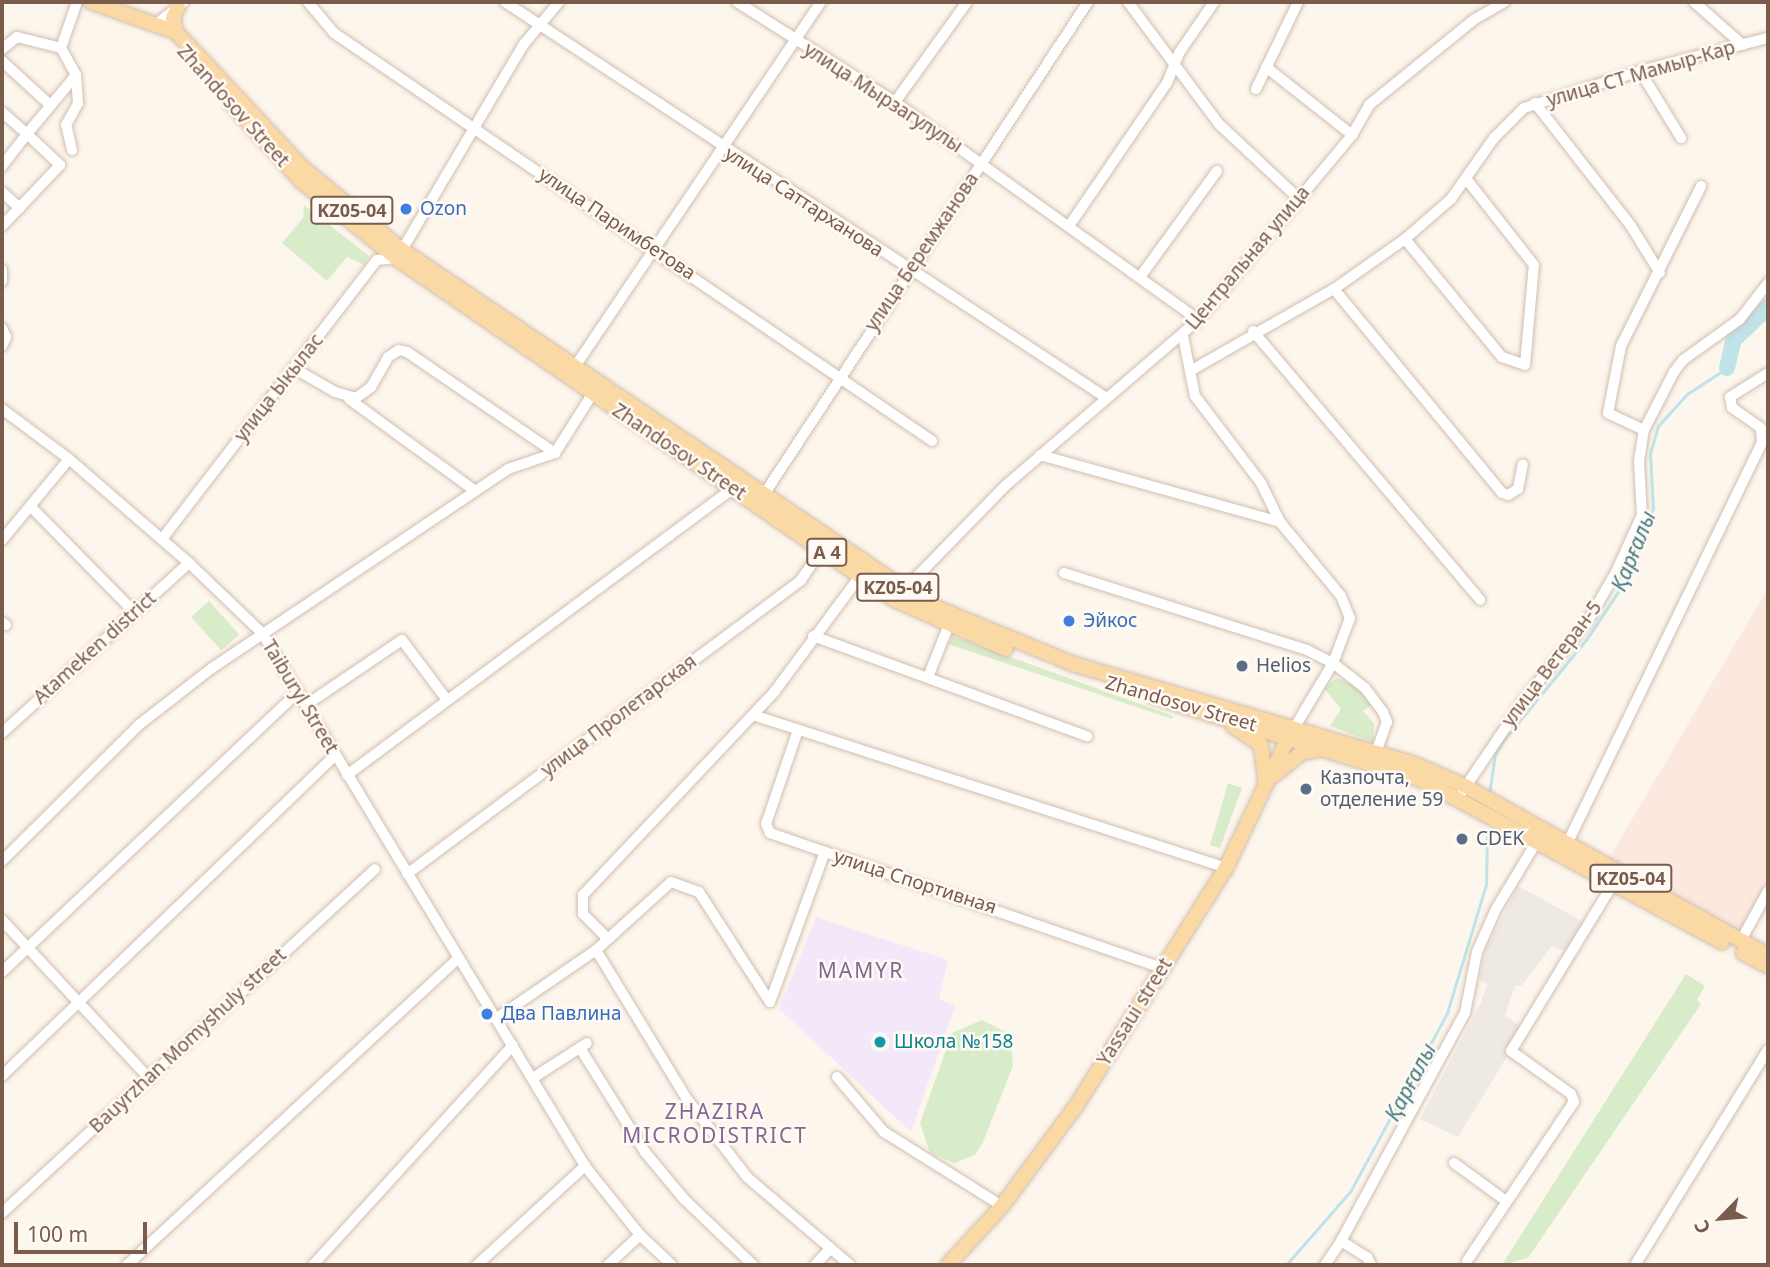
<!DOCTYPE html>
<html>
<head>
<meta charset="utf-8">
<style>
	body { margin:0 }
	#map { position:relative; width:1770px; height:1267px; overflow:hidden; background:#fdf6ec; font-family:"Noto Sans",sans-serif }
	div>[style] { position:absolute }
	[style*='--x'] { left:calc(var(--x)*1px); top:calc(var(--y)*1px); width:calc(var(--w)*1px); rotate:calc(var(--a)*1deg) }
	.commercial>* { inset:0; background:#fde8e0 }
	.industrial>* { inset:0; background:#efe9e4 }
	.education>* { inset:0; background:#f3e8fa }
	.green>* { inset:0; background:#d8ecc9; transform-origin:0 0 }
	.stream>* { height:2.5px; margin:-1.25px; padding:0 1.25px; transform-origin:1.25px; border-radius:1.25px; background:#bfe3e8 }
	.river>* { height:16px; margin:-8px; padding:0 8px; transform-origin:8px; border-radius:8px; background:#bfe3e8 }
	.roads { filter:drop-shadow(0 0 2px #d1beb0) drop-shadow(0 0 2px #d1beb0) }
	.minor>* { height:10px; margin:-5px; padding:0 5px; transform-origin:5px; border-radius:5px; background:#fff }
	.major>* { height:14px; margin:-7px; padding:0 7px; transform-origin:7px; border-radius:7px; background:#fbd9a5 }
	.dots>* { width:19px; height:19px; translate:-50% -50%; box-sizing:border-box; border:4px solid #fffaf3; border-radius:50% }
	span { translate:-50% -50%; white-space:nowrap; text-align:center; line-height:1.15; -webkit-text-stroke:5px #fffaf3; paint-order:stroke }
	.shield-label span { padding:2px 5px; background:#fffaf3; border:2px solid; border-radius:5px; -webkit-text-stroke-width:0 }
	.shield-label { font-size:18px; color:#7a5c4d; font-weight:700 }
	.street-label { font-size:19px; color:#7a5c4d }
	.shop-label { font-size:19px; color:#366cbe }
	.left { translate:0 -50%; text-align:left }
	.service-label { font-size:19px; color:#4e5e75 }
	.culture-label { font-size:19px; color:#0d838f }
	.water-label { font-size:21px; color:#437c86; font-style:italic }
	.neighbourhood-label { font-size:21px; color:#846695; letter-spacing:2px }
	.frame { position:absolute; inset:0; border:4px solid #7a5c4d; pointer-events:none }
	.north { position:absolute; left:1686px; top:1183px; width:70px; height:70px; -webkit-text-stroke:5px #fffaf3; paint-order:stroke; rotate:245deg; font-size:19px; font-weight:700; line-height:28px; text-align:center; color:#7a5c4d }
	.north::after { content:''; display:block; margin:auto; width:24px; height:32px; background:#7a5c4d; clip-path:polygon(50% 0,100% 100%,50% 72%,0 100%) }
	.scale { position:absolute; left:14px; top:1222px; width:133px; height:32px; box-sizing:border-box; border:4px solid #7a5c4d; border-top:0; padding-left:9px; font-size:21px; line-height:24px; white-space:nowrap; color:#7a5c4d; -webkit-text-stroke:5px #fffaf3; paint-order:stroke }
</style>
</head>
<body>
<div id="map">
	<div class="commercial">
		<div style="clip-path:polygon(1768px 588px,1768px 889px,1733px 949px,1604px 867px)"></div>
	</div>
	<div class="industrial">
		<div style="clip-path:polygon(1518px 886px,1586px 923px,1570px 954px,1552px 946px,1521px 986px,1515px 986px,1505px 1015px,1524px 1029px,1458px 1137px,1420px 1119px,1481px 1002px,1487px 984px,1479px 980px,1486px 949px)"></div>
	</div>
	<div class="education">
		<div style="clip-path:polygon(816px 917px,948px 960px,939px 999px,955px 1006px,911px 1132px,779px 1009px)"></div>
	</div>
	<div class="green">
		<div style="clip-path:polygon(304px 205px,369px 256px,364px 265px,347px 257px,327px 281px,282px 243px,303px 218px)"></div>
		<div style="left:209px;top:601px;width:45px;height:24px;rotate:48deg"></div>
		<div style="clip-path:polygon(953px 636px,1173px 716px,1172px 719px,948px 644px)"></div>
		<div style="clip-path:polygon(1337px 678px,1357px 687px,1372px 705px,1363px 711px,1374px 723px,1373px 742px,1330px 726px,1341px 709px,1324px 688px)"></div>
		<div style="clip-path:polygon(1228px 783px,1242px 788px,1220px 848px,1210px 845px)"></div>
		<div style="clip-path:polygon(1686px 974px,1705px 986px,1697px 1000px,1701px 1004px,1528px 1258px,1502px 1265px)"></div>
		<div style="clip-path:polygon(982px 1020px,1010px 1034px,1013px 1066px,983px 1142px,976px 1154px,955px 1163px,930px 1153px,920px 1123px,952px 1033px)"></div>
	</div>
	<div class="stream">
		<div style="--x:1489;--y:795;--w:41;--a:-81.7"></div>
		<div style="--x:1495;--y:754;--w:15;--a:-58"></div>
		<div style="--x:1503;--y:741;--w:131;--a:-50.6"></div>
		<div style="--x:1586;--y:640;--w:65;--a:-56.3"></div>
		<div style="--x:1622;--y:586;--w:83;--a:-68.1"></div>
		<div style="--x:1653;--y:509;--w:55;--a:-93.1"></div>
		<div style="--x:1650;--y:454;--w:29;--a:-74"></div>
		<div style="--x:1658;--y:426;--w:43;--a:-47.8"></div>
		<div style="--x:1687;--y:394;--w:48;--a:-33"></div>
		<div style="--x:1286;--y:1265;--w:97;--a:-48.8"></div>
		<div style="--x:1350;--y:1192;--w:204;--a:-61.5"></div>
		<div style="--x:1447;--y:1013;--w:134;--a:-73.1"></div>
		<div style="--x:1486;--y:885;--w:53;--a:-88.9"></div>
	</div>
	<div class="river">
		<div style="--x:1727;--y:368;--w:28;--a:-77"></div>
		<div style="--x:1733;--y:341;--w:49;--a:-44.2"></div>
	</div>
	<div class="roads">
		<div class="minor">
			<div style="--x:308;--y:2;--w:40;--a:50"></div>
			<div style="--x:334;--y:33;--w:724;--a:34.3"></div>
			<div style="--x:505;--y:2;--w:718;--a:33.36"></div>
			<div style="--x:737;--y:2;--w:187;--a:32.3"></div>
			<div style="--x:895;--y:102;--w:373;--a:35.7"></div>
			<div style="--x:1128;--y:2;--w:152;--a:53.3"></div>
			<div style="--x:1219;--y:124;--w:108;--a:43.1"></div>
			<div style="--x:1694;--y:2;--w:65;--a:41.3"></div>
			<div style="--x:158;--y:23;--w:33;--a:-39"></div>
			<div style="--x:2;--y:49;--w:19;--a:-39"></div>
			<div style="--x:17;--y:37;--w:45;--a:14"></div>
			<div style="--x:2;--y:61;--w:64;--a:42.5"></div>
			<div style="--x:1266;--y:67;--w:110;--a:38.3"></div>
			<div style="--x:1640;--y:71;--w:79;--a:58.5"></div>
			<div style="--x:1256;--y:89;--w:97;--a:-64.2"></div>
			<div style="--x:895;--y:102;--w:123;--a:-54.2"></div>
			<div style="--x:1535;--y:103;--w:156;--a:52"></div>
			<div style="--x:1631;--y:226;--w:55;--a:58.3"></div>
			<div style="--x:2;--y:112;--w:33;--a:41"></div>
			<div style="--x:27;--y:134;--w:41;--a:128"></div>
			<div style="--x:72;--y:150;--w:26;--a:-103"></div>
			<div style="--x:66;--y:125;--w:25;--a:-61"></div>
			<div style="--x:78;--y:103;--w:28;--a:-94"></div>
			<div style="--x:2;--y:192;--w:24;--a:42"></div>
			<div style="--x:2;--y:226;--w:84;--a:-46.4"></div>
			<div style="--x:60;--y:165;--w:45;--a:-136.8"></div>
			<div style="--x:27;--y:134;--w:77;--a:-50.3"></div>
			<div style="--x:76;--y:75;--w:31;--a:-119"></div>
			<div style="--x:61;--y:48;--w:49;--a:-70.8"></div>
			<div style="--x:1069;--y:226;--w:173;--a:-55.6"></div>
			<div style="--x:1167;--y:83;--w:32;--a:-68"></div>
			<div style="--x:1179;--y:53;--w:62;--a:-55.5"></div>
			<div style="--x:1405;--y:239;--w:153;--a:50.6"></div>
			<div style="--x:1502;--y:357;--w:24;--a:19"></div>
			<div style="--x:1525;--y:365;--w:100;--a:-84.9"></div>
			<div style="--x:1534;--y:265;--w:108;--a:-128.2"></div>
			<div style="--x:2;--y:270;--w:11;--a:90"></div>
			<div style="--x:1140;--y:277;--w:131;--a:-54"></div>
			<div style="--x:1334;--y:289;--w:264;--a:50.5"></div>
			<div style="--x:1502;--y:493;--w:6;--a:18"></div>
			<div style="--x:1508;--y:495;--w:12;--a:-31"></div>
			<div style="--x:1518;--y:489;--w:25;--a:-79"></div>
			<div style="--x:2;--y:328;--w:10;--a:66"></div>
			<div style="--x:6;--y:337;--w:10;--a:114"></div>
			<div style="--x:1253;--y:331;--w:352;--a:49.8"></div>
			<div style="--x:1183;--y:336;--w:61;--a:78.7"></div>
			<div style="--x:1195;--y:396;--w:109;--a:52.8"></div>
			<div style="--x:1261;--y:483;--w:43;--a:64"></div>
			<div style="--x:1280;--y:522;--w:96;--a:50.5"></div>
			<div style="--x:1341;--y:596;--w:24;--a:68"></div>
			<div style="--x:1350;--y:618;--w:48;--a:110.7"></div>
			<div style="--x:1333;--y:663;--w:84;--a:120.8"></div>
			<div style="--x:295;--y:369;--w:46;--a:29.9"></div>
			<div style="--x:335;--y:392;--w:22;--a:16"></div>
			<div style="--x:356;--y:398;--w:19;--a:-36"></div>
			<div style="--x:371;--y:387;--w:34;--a:-60"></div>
			<div style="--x:388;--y:357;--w:13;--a:-32"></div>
			<div style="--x:399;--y:350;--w:8;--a:14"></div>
			<div style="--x:407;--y:352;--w:179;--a:34.3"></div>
			<div style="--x:572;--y:371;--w:445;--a:-56"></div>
			<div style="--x:1190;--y:371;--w:166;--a:-29.7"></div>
			<div style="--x:1334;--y:289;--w:87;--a:-35.2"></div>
			<div style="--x:1405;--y:239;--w:61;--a:-41"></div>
			<div style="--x:1451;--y:199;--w:75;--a:-54.8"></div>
			<div style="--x:1494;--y:138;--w:42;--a:-45"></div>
			<div style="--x:1524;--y:108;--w:122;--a:-17.7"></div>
			<div style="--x:1640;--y:71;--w:132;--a:-14.5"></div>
			<div style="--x:349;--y:399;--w:156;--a:36.1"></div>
			<div style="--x:2;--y:409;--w:84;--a:36.7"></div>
			<div style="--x:69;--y:459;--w:159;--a:40.9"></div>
			<div style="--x:189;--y:563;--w:101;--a:43.8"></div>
			<div style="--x:262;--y:633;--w:623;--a:58.78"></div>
			<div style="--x:585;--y:1166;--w:88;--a:51.4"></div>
			<div style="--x:640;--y:1235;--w:44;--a:43.2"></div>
			<div style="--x:1644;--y:430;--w:40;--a:-155"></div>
			<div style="--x:1608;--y:413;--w:68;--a:-79"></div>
			<div style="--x:1621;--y:346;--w:179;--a:-63.4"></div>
			<div style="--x:1040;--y:455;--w:249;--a:15.6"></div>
			<div style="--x:761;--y:499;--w:595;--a:-56.66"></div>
			<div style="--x:30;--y:506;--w:148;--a:45.5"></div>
			<div style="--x:162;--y:539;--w:352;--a:-52.4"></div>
			<div style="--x:377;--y:260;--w:19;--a:-6"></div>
			<div style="--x:396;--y:258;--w:10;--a:-53"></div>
			<div style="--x:402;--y:250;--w:239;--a:-59.4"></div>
			<div style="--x:524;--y:44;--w:55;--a:-50.2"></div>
			<div style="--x:2;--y:540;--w:105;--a:-50.4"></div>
			<div style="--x:1064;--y:573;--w:255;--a:17.6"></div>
			<div style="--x:1307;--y:650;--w:29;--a:27"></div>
			<div style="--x:1333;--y:663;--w:41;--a:38"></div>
			<div style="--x:1365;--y:688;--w:30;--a:53"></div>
			<div style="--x:1383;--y:712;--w:11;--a:68"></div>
			<div style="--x:1387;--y:722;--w:30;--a:110"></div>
			<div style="--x:900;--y:594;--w:151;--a:-45.8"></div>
			<div style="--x:1005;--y:486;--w:255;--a:-40.7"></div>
			<div style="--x:1198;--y:320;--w:241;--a:-50.2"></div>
			<div style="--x:1352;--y:135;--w:34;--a:-60"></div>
			<div style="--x:1369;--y:105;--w:136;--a:-39.1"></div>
			<div style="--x:1475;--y:19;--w:34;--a:-30"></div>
			<div style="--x:2;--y:622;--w:5;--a:37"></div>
			<div style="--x:813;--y:636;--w:292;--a:20.1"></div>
			<div style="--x:928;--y:677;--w:54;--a:-68.2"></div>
			<div style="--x:306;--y:705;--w:116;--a:-34.1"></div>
			<div style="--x:402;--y:640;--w:75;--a:53.1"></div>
			<div style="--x:753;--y:715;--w:497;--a:17.9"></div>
			<div style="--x:798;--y:730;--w:99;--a:108.8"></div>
			<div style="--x:766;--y:824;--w:10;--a:66"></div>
			<div style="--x:770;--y:833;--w:416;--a:19"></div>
			<div style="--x:2;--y:733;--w:253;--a:-42.3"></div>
			<div style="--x:347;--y:775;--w:482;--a:-36.6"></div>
			<div style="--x:1462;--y:792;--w:111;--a:-56"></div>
			<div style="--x:1524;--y:700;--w:104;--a:-51.3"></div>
			<div style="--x:1589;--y:619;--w:54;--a:-60.1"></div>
			<div style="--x:1616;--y:572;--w:63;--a:-65.5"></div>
			<div style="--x:1642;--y:515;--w:54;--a:-93.2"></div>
			<div style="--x:1639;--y:461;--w:31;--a:-81"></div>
			<div style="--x:1644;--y:430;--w:65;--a:-62.7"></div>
			<div style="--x:1674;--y:372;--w:15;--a:-53"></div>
			<div style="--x:1683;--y:360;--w:70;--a:-35.7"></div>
			<div style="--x:1740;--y:319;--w:46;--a:-52.1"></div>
			<div style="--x:1566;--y:846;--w:448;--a:-64.1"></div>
			<div style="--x:1762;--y:443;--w:15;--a:-94"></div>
			<div style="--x:1761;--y:428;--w:35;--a:-145"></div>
			<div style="--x:1732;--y:408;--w:11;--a:-100"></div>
			<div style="--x:1730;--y:397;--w:45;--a:-32.3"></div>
			<div style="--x:2;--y:861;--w:194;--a:-44.8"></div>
			<div style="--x:140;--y:724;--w:91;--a:-37.9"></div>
			<div style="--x:212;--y:668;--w:357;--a:-33.9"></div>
			<div style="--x:508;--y:469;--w:50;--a:-18.8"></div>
			<div style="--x:555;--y:453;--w:71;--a:-57.7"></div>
			<div style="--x:407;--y:874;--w:492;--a:-36.7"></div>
			<div style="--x:801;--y:580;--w:37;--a:-56"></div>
			<div style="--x:2;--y:920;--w:217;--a:47.1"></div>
			<div style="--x:608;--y:939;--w:35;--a:-135"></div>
			<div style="--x:583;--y:914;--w:19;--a:-90"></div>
			<div style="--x:583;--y:895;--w:280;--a:-46.7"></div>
			<div style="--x:775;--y:691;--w:143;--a:-53.5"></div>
			<div style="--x:1740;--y:942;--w:58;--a:-61.2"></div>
			<div style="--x:596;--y:950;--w:175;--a:58.6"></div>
			<div style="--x:687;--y:1099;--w:98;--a:52.4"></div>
			<div style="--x:747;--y:1177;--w:135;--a:40.5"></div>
			<div style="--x:2;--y:972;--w:407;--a:-43.4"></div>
			<div style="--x:770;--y:1002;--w:160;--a:-69.9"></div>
			<div style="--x:497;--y:1018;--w:120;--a:-34.5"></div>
			<div style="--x:596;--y:950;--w:101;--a:-42.2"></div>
			<div style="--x:671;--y:882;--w:30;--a:20"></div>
			<div style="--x:699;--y:892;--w:131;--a:57.2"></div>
			<div style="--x:580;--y:1048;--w:123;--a:58"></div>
			<div style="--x:645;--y:1152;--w:61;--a:50.3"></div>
			<div style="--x:684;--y:1199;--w:95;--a:43.7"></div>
			<div style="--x:2;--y:1076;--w:463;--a:-43.9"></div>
			<div style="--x:837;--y:1077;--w:72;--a:49.5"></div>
			<div style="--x:884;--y:1132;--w:139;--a:32.1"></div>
			<div style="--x:533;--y:1078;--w:64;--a:-32.9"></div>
			<div style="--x:1454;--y:1163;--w:64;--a:36.2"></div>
			<div style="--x:2;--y:1213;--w:507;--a:-42.68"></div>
			<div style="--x:1341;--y:1241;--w:260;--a:-61.5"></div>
			<div style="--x:1465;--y:1013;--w:62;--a:-78.9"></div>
			<div style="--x:1477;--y:952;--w:47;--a:-66.2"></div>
			<div style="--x:1496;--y:909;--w:79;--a:-58.9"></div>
			<div style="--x:1467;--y:1261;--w:192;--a:-56.1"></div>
			<div style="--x:1574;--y:1102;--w:9;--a:-111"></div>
			<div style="--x:1571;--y:1094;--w:74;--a:-144.4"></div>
			<div style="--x:1511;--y:1051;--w:196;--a:-58.6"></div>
			<div style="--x:127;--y:1265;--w:451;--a:-42.8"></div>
			<div style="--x:313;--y:1265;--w:297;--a:-47.7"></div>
			<div style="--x:477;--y:1265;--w:147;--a:-42.5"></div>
			<div style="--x:608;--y:1265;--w:44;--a:-43.2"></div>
			<div style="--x:815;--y:1265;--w:23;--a:-47"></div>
			<div style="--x:1325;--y:1265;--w:29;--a:-56"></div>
			<div style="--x:1341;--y:1241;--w:31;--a:32"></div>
			<div style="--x:1367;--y:1257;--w:9;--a:63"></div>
			<div style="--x:1635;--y:1265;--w:253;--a:-58.3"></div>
		</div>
		<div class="major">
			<div style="--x:91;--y:2;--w:90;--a:19.4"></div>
			<div style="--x:176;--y:32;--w:185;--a:47"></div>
			<div style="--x:302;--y:167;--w:130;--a:39.7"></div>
			<div style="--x:402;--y:250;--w:633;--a:33.99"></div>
			<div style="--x:927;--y:604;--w:158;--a:22.3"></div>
			<div style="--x:1073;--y:664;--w:355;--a:16.3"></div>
			<div style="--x:1414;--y:764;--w:56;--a:23.3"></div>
			<div style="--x:1465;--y:786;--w:347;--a:29.2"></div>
			<div style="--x:176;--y:32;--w:14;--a:-102"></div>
			<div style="--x:173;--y:18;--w:12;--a:-66"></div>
			<div style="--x:232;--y:104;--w:103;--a:48.1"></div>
			<div style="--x:301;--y:181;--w:122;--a:39"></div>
			<div style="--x:396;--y:258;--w:605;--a:34.43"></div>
			<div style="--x:895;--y:600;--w:121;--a:23.8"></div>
			<div style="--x:1152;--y:696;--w:283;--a:17.3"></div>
			<div style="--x:1422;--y:780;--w:341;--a:28.4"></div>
			<div style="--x:1233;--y:726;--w:34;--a:34"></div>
			<div style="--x:1261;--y:745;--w:39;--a:83"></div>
			<div style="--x:1274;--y:775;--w:35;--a:-39"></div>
			<div style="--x:1301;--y:753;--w:21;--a:-11"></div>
			<div style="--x:1743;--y:953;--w:28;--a:27"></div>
			<div style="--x:948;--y:1265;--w:80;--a:-47.5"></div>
			<div style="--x:1002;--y:1206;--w:124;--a:-53.5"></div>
			<div style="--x:1076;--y:1106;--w:281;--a:-57.8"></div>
			<div style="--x:1226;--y:868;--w:146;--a:-64.5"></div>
		</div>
	</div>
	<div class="dots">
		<div style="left:406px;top:209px;background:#3f7fe0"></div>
		<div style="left:1069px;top:621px;background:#3f7fe0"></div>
		<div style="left:1242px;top:666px;background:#5c6f8a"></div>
		<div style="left:1306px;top:789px;background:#5c6f8a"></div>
		<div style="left:1462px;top:839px;background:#5c6f8a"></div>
		<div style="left:487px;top:1014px;background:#3f7fe0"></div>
		<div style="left:880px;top:1042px;background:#0f9aa8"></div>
	</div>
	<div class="shield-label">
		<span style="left:352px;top:210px">KZ05-04</span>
		<span style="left:827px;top:552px">А 4</span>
		<span style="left:898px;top:587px">KZ05-04</span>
		<span style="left:1631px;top:878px">KZ05-04</span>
	</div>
	<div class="street-label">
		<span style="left:1641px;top:74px;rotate:-16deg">улица СТ Мамыр-Кар</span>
		<span style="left:883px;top:98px;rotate:33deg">улица Мырзагулулы</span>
		<span style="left:233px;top:106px;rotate:48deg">Zhandosov Street</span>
		<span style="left:804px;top:202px;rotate:33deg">улица Саттарханова</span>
		<span style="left:617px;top:224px;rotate:34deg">улица Паримбетова</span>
		<span style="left:922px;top:252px;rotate:-56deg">улица Беремжанова</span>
		<span style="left:1248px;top:258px;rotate:-50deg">Центральная улица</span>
		<span style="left:279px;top:388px;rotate:-52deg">улица Ыкылас</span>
		<span style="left:679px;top:452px;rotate:34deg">Zhandosov Street</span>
		<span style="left:95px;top:648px;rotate:-42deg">Atameken district</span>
		<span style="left:1552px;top:664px;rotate:-53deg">улица Ветеран-5</span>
		<span style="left:300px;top:697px;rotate:59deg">Taiburyl Street</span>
		<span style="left:1181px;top:704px;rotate:16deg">Zhandosov Street</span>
		<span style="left:619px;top:716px;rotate:-37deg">улица Пролетарская</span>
		<span style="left:915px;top:882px;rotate:18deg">улица Спортивная</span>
		<span style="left:1135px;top:1012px;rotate:-58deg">Yassaui street</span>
		<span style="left:188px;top:1041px;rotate:-43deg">Bauyrzhan Momyshuly street</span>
	</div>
	<div class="shop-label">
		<span class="left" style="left:420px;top:209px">Ozon</span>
		<span class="left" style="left:1083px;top:621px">Эйкос</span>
		<span class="left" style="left:501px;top:1014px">Два Павлина</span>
	</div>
	<div class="service-label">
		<span class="left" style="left:1256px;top:666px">Helios</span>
		<span class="left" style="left:1320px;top:789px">Казпочта,<br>отделение 59</span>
		<span class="left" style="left:1476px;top:839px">CDEK</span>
	</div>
	<div class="culture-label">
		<span class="left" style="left:894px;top:1042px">Школа №158</span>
	</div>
	<div class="water-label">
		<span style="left:1633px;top:551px;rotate:-68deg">Қарғалы</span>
		<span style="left:1410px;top:1082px;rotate:-62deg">Қарғалы</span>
	</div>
	<div class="neighbourhood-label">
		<span style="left:861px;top:970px">MAMYR</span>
		<span style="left:715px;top:1123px">ZHAZIRA<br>MICRODISTRICT</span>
	</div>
	<div class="frame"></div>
	<div class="north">С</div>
	<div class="scale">100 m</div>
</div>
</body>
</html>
